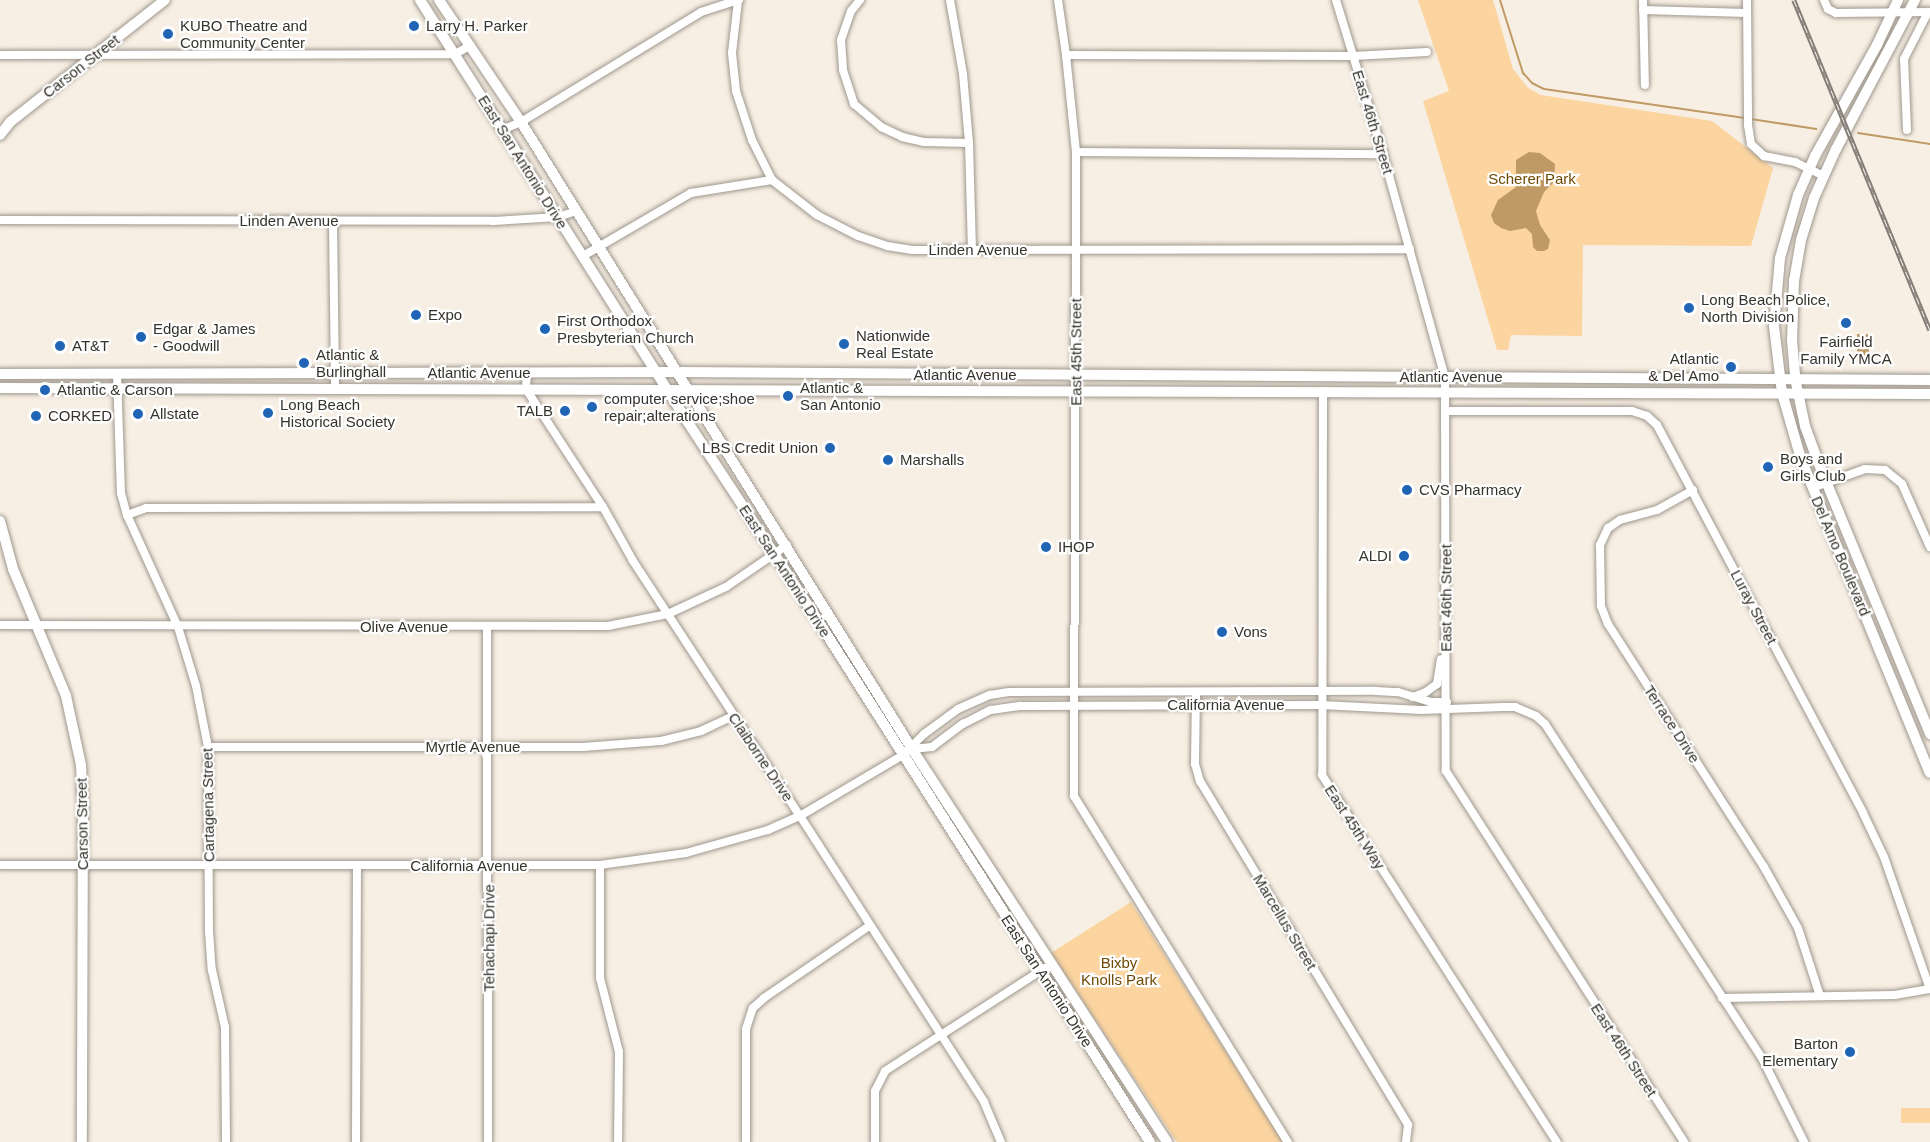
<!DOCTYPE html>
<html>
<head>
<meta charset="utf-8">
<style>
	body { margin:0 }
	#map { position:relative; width:1930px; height:1142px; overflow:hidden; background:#f8efe4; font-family:Arial,sans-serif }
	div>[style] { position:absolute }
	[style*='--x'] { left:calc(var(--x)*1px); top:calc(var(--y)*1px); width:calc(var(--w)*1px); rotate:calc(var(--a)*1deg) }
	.green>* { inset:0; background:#fbd49f; transform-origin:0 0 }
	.water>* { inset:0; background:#bf9a64; transform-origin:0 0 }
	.stream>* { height:2px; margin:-1px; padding:0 1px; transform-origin:1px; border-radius:1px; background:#bf9a64 }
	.roads { filter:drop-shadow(0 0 2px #9f978d) drop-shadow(0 0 2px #9f978d) }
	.minor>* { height:8px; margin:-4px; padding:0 4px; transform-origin:4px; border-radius:4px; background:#fff }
	.major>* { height:10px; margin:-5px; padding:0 5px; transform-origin:5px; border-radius:5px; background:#fff }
	.rail>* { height:4.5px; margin-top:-2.25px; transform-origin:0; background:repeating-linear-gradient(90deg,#fefefe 0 7px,#847e77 0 14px); box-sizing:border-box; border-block:2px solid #847e77 }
	.dots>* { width:16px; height:16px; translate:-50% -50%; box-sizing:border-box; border:3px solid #fefefe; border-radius:50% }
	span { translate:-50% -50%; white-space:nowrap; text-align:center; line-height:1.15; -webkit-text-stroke:4.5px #fefefe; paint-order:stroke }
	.poi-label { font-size:15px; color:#36332e }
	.left { translate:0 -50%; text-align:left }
	.right { translate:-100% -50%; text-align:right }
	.street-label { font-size:15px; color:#36332e }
	.park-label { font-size:15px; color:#6f4a05 }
</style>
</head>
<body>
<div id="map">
	<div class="green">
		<div style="clip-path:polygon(1418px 0,1493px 0,1513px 69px,1528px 88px,1541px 95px,1712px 121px,1773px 168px,1751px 246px,1583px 245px,1582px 336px,1511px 335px,1508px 350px,1497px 350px,1423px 101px,1449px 91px)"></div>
		<div style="clip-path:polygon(1131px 902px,1283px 1142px,1177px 1142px,1051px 953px)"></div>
		<div style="left:1930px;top:1108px;width:15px;height:29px;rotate:90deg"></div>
	</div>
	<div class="water">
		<div style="clip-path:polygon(1529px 152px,1540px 153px,1555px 164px,1554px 182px,1544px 192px,1536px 211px,1540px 225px,1550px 240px,1548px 249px,1544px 251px,1537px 251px,1533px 247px,1532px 234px,1526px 228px,1510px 231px,1501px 228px,1494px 223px,1491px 215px,1498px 200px,1516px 187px,1516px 160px)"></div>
		<div style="left:1857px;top:334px;width:12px;height:28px"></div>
	</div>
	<div class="stream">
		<div style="--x:1500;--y:0;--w:77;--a:72.5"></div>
		<div style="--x:1523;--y:73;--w:13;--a:48"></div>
		<div style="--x:1532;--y:83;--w:13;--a:27"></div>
		<div style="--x:1544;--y:89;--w:203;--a:8.2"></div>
		<div style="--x:1751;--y:119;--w:66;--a:8.7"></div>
		<div style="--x:1858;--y:133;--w:73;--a:8.7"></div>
	</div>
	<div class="roads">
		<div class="minor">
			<div style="--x:860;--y:0;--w:14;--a:129"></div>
			<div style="--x:851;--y:11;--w:31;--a:109"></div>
			<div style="--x:841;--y:40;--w:30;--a:86"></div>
			<div style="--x:843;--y:70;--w:36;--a:72"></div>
			<div style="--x:854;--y:104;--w:35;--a:40"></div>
			<div style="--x:881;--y:127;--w:23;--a:25"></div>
			<div style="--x:902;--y:137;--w:23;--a:13"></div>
			<div style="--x:924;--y:142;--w:45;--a:1.3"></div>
			<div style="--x:950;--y:0;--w:75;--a:80"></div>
			<div style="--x:963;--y:74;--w:69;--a:85"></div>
			<div style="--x:969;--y:143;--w:106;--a:88.4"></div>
			<div style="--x:1058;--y:0;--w:56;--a:81.7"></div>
			<div style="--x:1066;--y:55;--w:98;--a:84.1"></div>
			<div style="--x:1076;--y:152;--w:644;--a:90.18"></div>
			<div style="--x:1074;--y:796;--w:407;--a:58.3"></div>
			<div style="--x:1336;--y:0;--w:161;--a:73"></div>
			<div style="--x:1383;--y:154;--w:231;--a:74.5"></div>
			<div style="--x:1445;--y:377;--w:394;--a:89.9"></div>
			<div style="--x:1446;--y:771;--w:441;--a:57.3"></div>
			<div style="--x:1643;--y:0;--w:85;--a:88.7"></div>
			<div style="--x:1747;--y:0;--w:125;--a:89.5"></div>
			<div style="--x:1748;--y:125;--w:19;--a:81"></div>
			<div style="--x:1751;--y:144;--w:18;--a:43"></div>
			<div style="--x:1764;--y:156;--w:32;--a:11"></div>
			<div style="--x:1795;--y:162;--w:32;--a:26"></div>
			<div style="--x:1824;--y:0;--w:10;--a:66"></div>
			<div style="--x:1828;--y:9;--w:9;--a:27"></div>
			<div style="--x:1836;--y:13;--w:94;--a:-0.6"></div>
			<div style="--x:738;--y:1;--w:52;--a:96.6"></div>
			<div style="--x:732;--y:53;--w:38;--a:84"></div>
			<div style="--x:736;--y:91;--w:52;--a:71.9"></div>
			<div style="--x:752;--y:140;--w:45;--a:63.4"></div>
			<div style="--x:1643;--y:10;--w:104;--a:1.7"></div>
			<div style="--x:0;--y:55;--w:455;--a:-0.1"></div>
			<div style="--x:455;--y:54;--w:18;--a:-29"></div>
			<div style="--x:1066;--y:55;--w:287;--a:0.2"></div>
			<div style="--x:1353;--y:56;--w:74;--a:-3.1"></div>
			<div style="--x:502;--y:130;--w:21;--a:-23"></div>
			<div style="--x:521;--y:122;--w:211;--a:-31.4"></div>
			<div style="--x:701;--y:12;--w:40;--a:-18"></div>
			<div style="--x:1907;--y:130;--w:71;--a:-92.4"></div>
			<div style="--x:1904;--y:59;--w:53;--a:-62.9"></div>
			<div style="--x:1076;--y:152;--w:307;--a:0.4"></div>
			<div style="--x:0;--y:220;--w:493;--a:0.1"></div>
			<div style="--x:493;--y:221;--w:65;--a:-3.5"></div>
			<div style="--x:558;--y:217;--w:20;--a:-18"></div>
			<div style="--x:333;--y:221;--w:169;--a:89.3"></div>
			<div style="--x:583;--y:256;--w:125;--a:-30.3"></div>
			<div style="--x:691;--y:193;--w:82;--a:-9.1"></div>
			<div style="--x:772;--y:180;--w:57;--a:37.9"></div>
			<div style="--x:817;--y:215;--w:46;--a:27.1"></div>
			<div style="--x:858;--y:236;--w:31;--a:19"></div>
			<div style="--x:887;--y:246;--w:26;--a:9"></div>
			<div style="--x:913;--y:250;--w:497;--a:-0.1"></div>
			<div style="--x:527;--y:373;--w:16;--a:94"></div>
			<div style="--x:526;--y:389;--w:141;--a:56.9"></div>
			<div style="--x:603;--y:507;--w:62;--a:60.9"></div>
			<div style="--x:633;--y:561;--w:305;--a:56.8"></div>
			<div style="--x:800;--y:816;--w:340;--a:57.2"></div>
			<div style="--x:984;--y:1102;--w:43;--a:67"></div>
			<div style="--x:117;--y:374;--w:119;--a:88.1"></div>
			<div style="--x:121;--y:493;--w:23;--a:75"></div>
			<div style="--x:127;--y:515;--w:123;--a:65.5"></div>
			<div style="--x:178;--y:627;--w:62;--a:73"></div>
			<div style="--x:196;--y:686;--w:62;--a:78.9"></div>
			<div style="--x:208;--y:747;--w:184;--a:89.7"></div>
			<div style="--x:209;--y:931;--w:39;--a:86"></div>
			<div style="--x:212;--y:970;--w:58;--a:77.2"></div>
			<div style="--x:225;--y:1027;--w:115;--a:89.5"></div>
			<div style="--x:1323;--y:391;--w:384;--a:90.1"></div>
			<div style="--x:1322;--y:775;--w:436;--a:57.4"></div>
			<div style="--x:1446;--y:411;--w:186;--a:0"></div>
			<div style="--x:1632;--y:411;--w:16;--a:18"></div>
			<div style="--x:1647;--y:416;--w:13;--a:42"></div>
			<div style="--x:1657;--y:425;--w:439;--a:62"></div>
			<div style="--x:1863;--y:813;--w:49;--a:64.5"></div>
			<div style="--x:1884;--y:857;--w:140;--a:70.8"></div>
			<div style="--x:1812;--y:488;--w:56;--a:-19.7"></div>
			<div style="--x:1865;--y:469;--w:20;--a:3"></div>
			<div style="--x:1885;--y:470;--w:22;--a:39"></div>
			<div style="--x:1902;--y:484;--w:69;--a:66"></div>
			<div style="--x:1693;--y:490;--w:41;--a:150.9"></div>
			<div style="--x:1657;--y:510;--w:38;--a:165"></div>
			<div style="--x:1620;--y:520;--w:14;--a:146"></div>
			<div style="--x:1608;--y:528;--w:19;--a:115"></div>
			<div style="--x:1600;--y:545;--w:61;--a:89.1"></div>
			<div style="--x:1601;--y:606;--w:19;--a:69"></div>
			<div style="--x:1608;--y:624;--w:289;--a:57.3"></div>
			<div style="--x:1764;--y:867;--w:70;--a:60.9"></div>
			<div style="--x:1798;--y:928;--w:71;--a:72.1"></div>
			<div style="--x:127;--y:515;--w:20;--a:-20"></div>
			<div style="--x:146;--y:508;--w:457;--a:-0.1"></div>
			<div style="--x:0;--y:625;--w:608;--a:0.09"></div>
			<div style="--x:608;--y:626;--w:61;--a:-11.3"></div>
			<div style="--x:668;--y:614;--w:64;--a:-25"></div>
			<div style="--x:726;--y:587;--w:74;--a:-34.5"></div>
			<div style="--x:487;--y:627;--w:515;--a:89.89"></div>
			<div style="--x:1196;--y:692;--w:72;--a:90.8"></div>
			<div style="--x:1195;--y:764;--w:18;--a:74"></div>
			<div style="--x:1200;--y:781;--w:402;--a:58.8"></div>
			<div style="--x:1408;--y:1125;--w:17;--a:97"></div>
			<div style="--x:1413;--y:697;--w:14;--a:-21"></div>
			<div style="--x:1426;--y:692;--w:14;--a:-36"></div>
			<div style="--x:1437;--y:684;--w:25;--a:-81"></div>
			<div style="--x:208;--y:747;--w:375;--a:0"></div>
			<div style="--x:583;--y:747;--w:78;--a:-4.4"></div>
			<div style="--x:661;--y:741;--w:41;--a:-14"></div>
			<div style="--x:701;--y:731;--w:35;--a:-25"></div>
			<div style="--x:912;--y:749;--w:20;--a:-6"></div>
			<div style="--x:932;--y:747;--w:39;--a:-37"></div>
			<div style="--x:963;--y:724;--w:31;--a:-27"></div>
			<div style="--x:991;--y:710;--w:30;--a:-8"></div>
			<div style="--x:1021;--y:706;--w:300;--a:-0.2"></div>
			<div style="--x:1321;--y:705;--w:100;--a:2.9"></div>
			<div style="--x:1421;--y:710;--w:82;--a:-2.1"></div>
			<div style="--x:1503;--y:707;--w:12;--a:0"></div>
			<div style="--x:1515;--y:707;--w:23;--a:23"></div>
			<div style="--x:1536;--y:716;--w:12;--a:42"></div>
			<div style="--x:1545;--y:724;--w:401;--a:57"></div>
			<div style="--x:1763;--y:1060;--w:92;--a:63.4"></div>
			<div style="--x:0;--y:865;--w:600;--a:0"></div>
			<div style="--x:600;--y:865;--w:87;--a:-7.9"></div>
			<div style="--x:686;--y:853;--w:85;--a:-15.7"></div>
			<div style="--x:768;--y:830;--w:35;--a:-24"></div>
			<div style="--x:800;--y:816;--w:120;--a:-30.6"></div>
			<div style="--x:903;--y:755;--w:30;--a:-45"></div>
			<div style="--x:924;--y:734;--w:42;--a:-36.3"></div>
			<div style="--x:958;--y:709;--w:35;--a:-24"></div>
			<div style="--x:990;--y:695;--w:19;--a:-9"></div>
			<div style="--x:1009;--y:692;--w:367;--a:-0.2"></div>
			<div style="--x:1376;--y:691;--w:22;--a:3"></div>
			<div style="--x:1398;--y:692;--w:34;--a:17"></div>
			<div style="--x:1431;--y:702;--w:16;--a:0"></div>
			<div style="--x:600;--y:865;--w:113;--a:90"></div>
			<div style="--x:600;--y:978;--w:76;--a:75.6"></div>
			<div style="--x:619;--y:1052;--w:90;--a:90.6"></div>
			<div style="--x:1722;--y:998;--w:173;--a:-1"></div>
			<div style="--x:1895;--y:995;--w:36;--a:-10"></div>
			<div style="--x:356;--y:1142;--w:276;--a:-89.8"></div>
			<div style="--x:746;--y:1142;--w:113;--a:-90"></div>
			<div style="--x:746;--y:1029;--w:22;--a:-72"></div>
			<div style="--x:753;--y:1008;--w:15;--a:-42"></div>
			<div style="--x:764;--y:998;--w:127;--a:-34.4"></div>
			<div style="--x:875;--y:1142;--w:51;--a:-90"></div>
			<div style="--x:875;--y:1091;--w:22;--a:-63"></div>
			<div style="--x:885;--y:1071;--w:190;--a:-32.8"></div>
		</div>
		<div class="major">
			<div style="--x:420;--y:0;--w:491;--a:57.6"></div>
			<div style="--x:683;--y:415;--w:237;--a:56.7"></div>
			<div style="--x:813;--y:613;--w:627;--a:57.5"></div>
			<div style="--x:439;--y:0;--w:147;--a:56.1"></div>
			<div style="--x:521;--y:122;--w:739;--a:58.05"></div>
			<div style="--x:912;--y:749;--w:468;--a:57"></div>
			<div style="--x:1898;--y:0;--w:50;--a:115"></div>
			<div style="--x:1877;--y:45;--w:127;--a:119.2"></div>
			<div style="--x:1815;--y:156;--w:43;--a:113.6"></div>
			<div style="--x:1798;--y:195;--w:66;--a:105.9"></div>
			<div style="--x:1780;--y:258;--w:68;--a:95"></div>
			<div style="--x:1774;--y:326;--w:67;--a:83.2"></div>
			<div style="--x:1782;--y:393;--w:69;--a:73.9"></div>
			<div style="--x:1801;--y:459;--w:339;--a:67.7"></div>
			<div style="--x:1915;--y:0;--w:169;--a:117.9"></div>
			<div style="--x:1836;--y:149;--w:54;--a:114.2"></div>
			<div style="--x:1814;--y:198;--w:44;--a:107.2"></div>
			<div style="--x:1801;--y:240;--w:42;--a:99.7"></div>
			<div style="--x:1794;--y:281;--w:59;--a:91.9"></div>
			<div style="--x:1792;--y:340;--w:38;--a:85"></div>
			<div style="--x:1795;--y:378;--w:49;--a:78.2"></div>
			<div style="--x:1805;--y:426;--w:33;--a:70"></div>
			<div style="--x:1816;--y:457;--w:300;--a:67.6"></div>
			<div style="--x:0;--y:135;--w:16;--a:-52"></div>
			<div style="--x:10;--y:122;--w:197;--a:-38.2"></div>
			<div style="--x:0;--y:374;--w:678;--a:-0.17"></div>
			<div style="--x:678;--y:372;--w:1252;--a:0.37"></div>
			<div style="--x:0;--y:388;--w:1930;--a:0.18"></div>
			<div style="--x:0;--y:521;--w:50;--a:74.8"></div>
			<div style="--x:13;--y:569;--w:138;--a:67.3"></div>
			<div style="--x:66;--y:696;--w:71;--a:77.7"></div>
			<div style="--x:81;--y:765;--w:42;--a:87.3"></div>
			<div style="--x:83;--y:807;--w:335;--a:90.2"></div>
		</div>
	</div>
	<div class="rail">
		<div style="--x:1794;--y:0;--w:357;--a:67.6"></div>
	</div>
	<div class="dots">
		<div style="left:414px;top:26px;background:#2064b5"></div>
		<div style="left:168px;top:34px;background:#2064b5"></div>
		<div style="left:1689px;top:308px;background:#2064b5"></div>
		<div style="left:416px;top:315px;background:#2064b5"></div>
		<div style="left:1846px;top:323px;background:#2064b5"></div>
		<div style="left:545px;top:329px;background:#2064b5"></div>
		<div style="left:141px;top:337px;background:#2064b5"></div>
		<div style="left:844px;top:344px;background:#2064b5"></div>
		<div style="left:60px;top:346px;background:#2064b5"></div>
		<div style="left:304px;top:363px;background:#2064b5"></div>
		<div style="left:1731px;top:367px;background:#2064b5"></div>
		<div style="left:45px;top:390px;background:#2064b5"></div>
		<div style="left:788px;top:396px;background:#2064b5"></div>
		<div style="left:592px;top:407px;background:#2064b5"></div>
		<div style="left:565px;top:411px;background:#2064b5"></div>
		<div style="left:268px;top:413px;background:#2064b5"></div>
		<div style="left:138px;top:414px;background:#2064b5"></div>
		<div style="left:36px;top:416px;background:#2064b5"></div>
		<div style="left:830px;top:448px;background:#2064b5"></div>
		<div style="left:888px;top:460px;background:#2064b5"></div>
		<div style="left:1768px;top:467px;background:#2064b5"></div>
		<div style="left:1407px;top:490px;background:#2064b5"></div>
		<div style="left:1046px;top:547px;background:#2064b5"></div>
		<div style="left:1404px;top:556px;background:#2064b5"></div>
		<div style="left:1222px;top:632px;background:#2064b5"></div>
		<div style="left:1850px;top:1052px;background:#2064b5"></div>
	</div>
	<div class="poi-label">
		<span class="left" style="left:180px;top:34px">KUBO Theatre and<br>Community Center</span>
		<span class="left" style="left:426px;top:26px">Larry H. Parker</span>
		<span class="left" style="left:1701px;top:308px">Long Beach Police,<br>North Division</span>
		<span class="left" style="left:428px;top:315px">Expo</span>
		<span class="left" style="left:557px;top:329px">First Orthodox<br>Presbyterian Church</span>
		<span class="left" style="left:153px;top:337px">Edgar &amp; James<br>- Goodwill</span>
		<span class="left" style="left:856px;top:344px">Nationwide<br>Real Estate</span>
		<span style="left:1846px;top:350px">Fairfield<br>Family YMCA</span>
		<span class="left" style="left:72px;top:346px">AT&amp;T</span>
		<span class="left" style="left:316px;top:363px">Atlantic &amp;<br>Burlinghall</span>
		<span class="right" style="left:1719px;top:367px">Atlantic<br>&amp; Del Amo</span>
		<span class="left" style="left:800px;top:396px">Atlantic &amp;<br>San Antonio</span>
		<span class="left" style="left:57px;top:390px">Atlantic &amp; Carson</span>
		<span class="left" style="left:604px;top:407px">computer service;shoe<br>repair;alterations</span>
		<span class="left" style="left:280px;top:413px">Long Beach<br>Historical Society</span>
		<span class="right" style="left:553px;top:411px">TALB</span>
		<span class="left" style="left:150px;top:414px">Allstate</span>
		<span class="left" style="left:48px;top:416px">CORKED</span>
		<span class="right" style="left:818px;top:448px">LBS Credit Union</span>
		<span class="left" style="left:1780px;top:467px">Boys and<br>Girls Club</span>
		<span class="left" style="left:900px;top:460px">Marshalls</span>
		<span class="left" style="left:1419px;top:490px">CVS Pharmacy</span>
		<span class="left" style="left:1058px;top:547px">IHOP</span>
		<span class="right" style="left:1392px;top:556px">ALDI</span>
		<span class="left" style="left:1234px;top:632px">Vons</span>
		<span class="right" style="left:1838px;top:1052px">Barton<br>Elementary</span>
	</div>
	<div class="street-label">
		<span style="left:81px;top:66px;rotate:-38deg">Carson Street</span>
		<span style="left:1373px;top:122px;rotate:73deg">East 46th Street</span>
		<span style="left:523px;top:162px;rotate:58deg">East San Antonio Drive</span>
		<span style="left:289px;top:221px">Linden Avenue</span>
		<span style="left:978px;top:250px">Linden Avenue</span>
		<span style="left:1076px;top:352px;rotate:-90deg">East 45th Street</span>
		<span style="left:479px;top:373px">Atlantic Avenue</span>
		<span style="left:965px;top:375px">Atlantic Avenue</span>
		<span style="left:1451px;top:377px">Atlantic Avenue</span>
		<span style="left:1841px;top:556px;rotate:67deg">Del Amo Boulevard</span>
		<span style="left:785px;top:571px;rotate:57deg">East San Antonio Drive</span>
		<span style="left:1446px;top:598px;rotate:-90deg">East 46th Street</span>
		<span style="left:1754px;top:607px;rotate:62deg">Luray Street</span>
		<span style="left:404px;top:627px">Olive Avenue</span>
		<span style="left:1226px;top:705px">California Avenue</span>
		<span style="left:1672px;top:724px;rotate:57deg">Terrace Drive</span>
		<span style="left:473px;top:747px">Myrtle Avenue</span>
		<span style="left:761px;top:757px;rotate:56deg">Claiborne Drive</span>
		<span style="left:208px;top:805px;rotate:-91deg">Cartagena Street</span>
		<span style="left:82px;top:824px;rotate:-91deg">Carson Street</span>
		<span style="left:1355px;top:827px;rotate:57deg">East 45th Way</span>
		<span style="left:469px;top:866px">California Avenue</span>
		<span style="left:1285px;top:922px;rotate:59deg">Marcellus Street</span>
		<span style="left:489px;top:938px;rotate:-90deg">Tehachapi Drive</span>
		<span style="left:1047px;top:981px;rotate:57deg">East San Antonio Drive</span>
		<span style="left:1624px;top:1050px;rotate:57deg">East 46th Street</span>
	</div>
	<div class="park-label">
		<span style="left:1532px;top:179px">Scherer Park</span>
		<span style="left:1119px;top:971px">Bixby<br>Knolls Park</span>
	</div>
</div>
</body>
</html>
